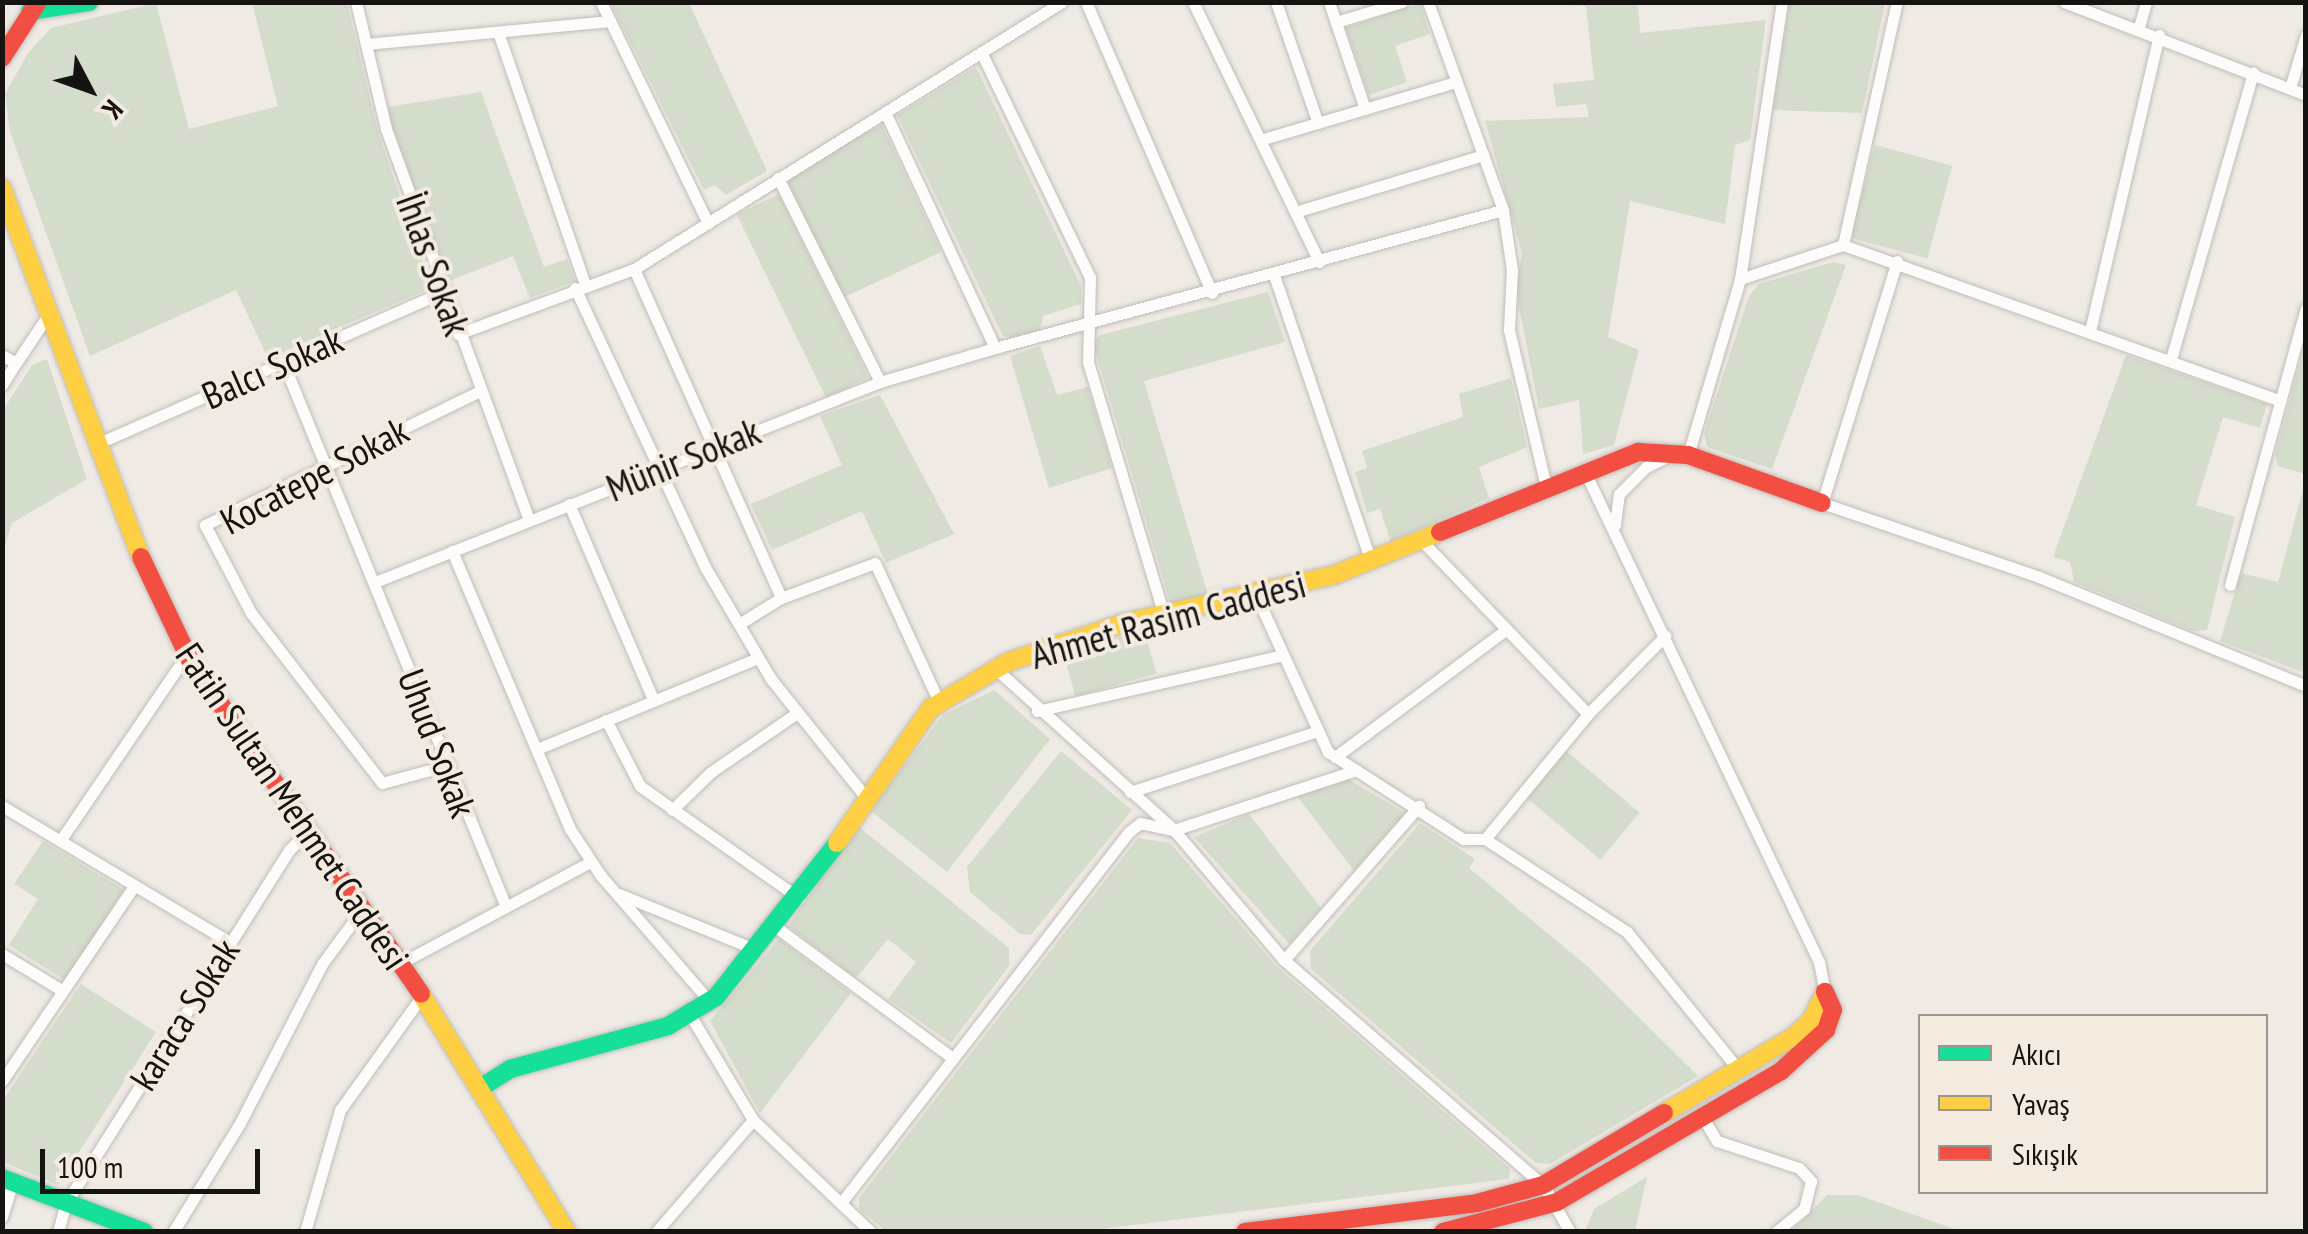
<!DOCTYPE html>
<html>
<head>
<meta charset="utf-8">
<style>
	body { margin:0 }
	#map { position:relative; width:2308px; height:1234px; overflow:hidden; background:#efeae4; font-family:"PT Sans Narrow",sans-serif }
	div>[style] { position:absolute }
	[style*='--x'] { left:calc(var(--x)*1px); top:calc(var(--y)*1px); width:calc(var(--w)*1px); rotate:calc(var(--a)*1deg) }
	.green>* { inset:0; background:#d4dccb; transform-origin:0 0 }
	.roads { filter:drop-shadow(0 0 2px #c0bdb8) drop-shadow(0 0 2px #c0bdb8) }
	.street>* { height:11px; margin:-5.5px; padding:0 5.5px; transform-origin:5.5px; border-radius:5.5px; background:#fdfcfb }
	.fast>* { height:18px; margin:-9px; padding:0 9px; transform-origin:9px; border-radius:9px; background:#16e098 }
	.slow>* { height:18px; margin:-9px; padding:0 9px; transform-origin:9px; border-radius:9px; background:#ffcf43 }
	.jam>* { height:18px; margin:-9px; padding:0 9px; transform-origin:9px; border-radius:9px; background:#f24e42 }
	span { translate:-50% -50%; white-space:nowrap; text-align:center; line-height:1.15; -webkit-text-stroke:8px #f3ebe0; paint-order:stroke }
	.street-label { font-size:38px; color:#161410 }
	.frame { position:absolute; inset:0; border:5px solid #161410; pointer-events:none }
	.legend { position:absolute; left:1918px; top:1014px; width:350px; height:180px; box-sizing:border-box; background:#f3ebe0; border:2px solid #9b958d; margin:0; padding:12px 18px; list-style:none; font-size:30px; color:#161410 }
	.legend li { display:flex; align-items:center; gap:20px; height:50px }
	.legend b { width:50px; border:2px solid #9b958d }
	.north { position:absolute; left:40px; top:40px; width:100px; height:100px; -webkit-text-stroke:8px #f3ebe0; paint-order:stroke; rotate:131deg; font-size:28px; font-weight:700; line-height:40px; text-align:center; color:#161410 }
	.north::after { content:''; display:block; margin:auto; width:35px; height:45px; background:#161410; clip-path:polygon(50% 0,100% 100%,50% 72%,0 100%) }
	.scale { position:absolute; left:40px; top:1149px; width:220px; height:45px; box-sizing:border-box; border:5px solid #161410; border-top:0; padding-left:12px; font-size:30px; line-height:35px; white-space:nowrap; color:#161410; -webkit-text-stroke:8px #f3ebe0; paint-order:stroke }
</style>
</head>
<body>
<div id="map">
	<div class="green">
		<div style="clip-path:polygon(156px 3px,189px 129px,278px 106px,252px 3px,347px 3px,378px 132px,431px 288px,268px 358px,236px 290px,90px 356px,10px 132px,5px 94px,28px 53px,51px 28px)"></div>
		<div style="clip-path:polygon(611px 3px,689px 3px,767px 171px,726px 195px,715px 185px,704px 190px)"></div>
		<div style="clip-path:polygon(1420px 3px,1430px 34px,1395px 46px,1407px 82px,1369px 95px,1346px 28px)"></div>
		<div style="clip-path:polygon(1536px 3px,1638px 3px,1640px 33px,1766px 20px,1750px 140px,1735px 145px,1725px 224px,1630px 201px,1608px 337px,1639px 350px,1614px 445px,1583px 454px,1579px 400px,1539px 409px,1516px 292px,1522px 253px,1485px 121px,1589px 117px,1586px 104px,1556px 107px,1553px 84px,1594px 80px,1586px 6px)"></div>
		<div style="clip-path:polygon(1789px 3px,1885px 3px,1862px 113px,1773px 110px)"></div>
		<div style="clip-path:polygon(976px 67px,1081px 286px,1081px 304px,1043px 316px,1040px 330px,1012px 337px,1003px 336px,897px 115px)"></div>
		<div style="clip-path:polygon(481px 92px,544px 267px,567px 259px,575px 281px,530px 298px,513px 256px,449px 281px,392px 126px,388px 107px)"></div>
		<div style="left:882px;top:125px;width:140px;height:109px;rotate:65deg"></div>
		<div style="left:1875px;top:145px;width:80px;height:96px;rotate:15deg"></div>
		<div style="left:779px;top:194px;width:204px;height:47px;rotate:64deg"></div>
		<div style="clip-path:polygon(1833px 262px,1846px 265px,1772px 469px,1707px 447px,1704px 434px,1749px 296px,1759px 284px)"></div>
		<div style="clip-path:polygon(1268px 292px,1285px 342px,1144px 381px,1208px 595px,1171px 605px,1093px 344px,1100px 335px)"></div>
		<div style="clip-path:polygon(2305px 344px,2306px 474px,2305px 474px,2278px 466px,2275px 455px)"></div>
		<div style="clip-path:polygon(1040px 346px,1057px 395px,1088px 387px,1112px 468px,1049px 488px,1010px 356px)"></div>
		<div style="clip-path:polygon(2126px 355px,2267px 404px,2260px 428px,2223px 417px,2196px 505px,2235px 517px,2207px 630px,2193px 631px,2074px 582px,2070px 562px,2053px 557px)"></div>
		<div style="clip-path:polygon(47px 359px,87px 479px,12px 523px,3px 552px,3px 410px,32px 365px)"></div>
		<div style="clip-path:polygon(1511px 378px,1527px 447px,1479px 467px,1489px 498px,1391px 542px,1380px 509px,1367px 513px,1355px 472px,1367px 468px,1362px 451px,1463px 417px,1459px 394px)"></div>
		<div style="clip-path:polygon(880px 395px,954px 534px,886px 563px,862px 511px,772px 550px,751px 504px,842px 465px,820px 416px)"></div>
		<div style="clip-path:polygon(2302px 493px,2306px 494px,2305px 673px,2220px 641px,2241px 573px,2278px 582px)"></div>
		<div style="left:1144px;top:630px;width:45px;height:84px;rotate:74deg"></div>
		<div style="clip-path:polygon(994px 690px,1050px 739px,947px 872px,870px 810px,943px 715px)"></div>
		<div style="clip-path:polygon(1061px 751px,1132px 810px,1031px 935px,1020px 934px,970px 892px,967px 867px)"></div>
		<div style="left:1566px;top:751px;width:96px;height:61px;rotate:40deg"></div>
		<div style="clip-path:polygon(1348px 779px,1405px 813px,1354px 871px,1297px 796px)"></div>
		<div style="clip-path:polygon(1249px 814px,1321px 908px,1289px 944px,1194px 837px)"></div>
		<div style="clip-path:polygon(1420px 823px,1475px 859px,1469px 868px,1588px 967px,1698px 1076px,1550px 1164px,1536px 1163px,1311px 969px,1310px 951px)"></div>
		<div style="clip-path:polygon(859px 827px,1009px 948px,1009px 966px,951px 1043px,888px 999px,916px 962px,888px 939px,856px 978px,788px 926px)"></div>
		<div style="clip-path:polygon(1138px 838px,1170px 843px,1276px 966px,1510px 1169px,1509px 1179px,1076px 1232px,886px 1231px,859px 1209px,859px 1198px)"></div>
		<div style="clip-path:polygon(43px 841px,124px 890px,65px 980px,9px 945px,38px 899px,14px 884px)"></div>
		<div style="clip-path:polygon(779px 939px,851px 993px,760px 1113px,710px 1021px)"></div>
		<div style="clip-path:polygon(81px 984px,156px 1032px,58px 1185px,3px 1162px,3px 1100px)"></div>
		<div style="clip-path:polygon(1647px 1177px,1635px 1231px,1585px 1231px,1594px 1209px)"></div>
		<div style="clip-path:polygon(1827px 1195px,1858px 1195px,1960px 1231px,1792px 1231px)"></div>
	</div>
	<div class="roads">
		<div class="street">
			<div style="--x:356;--y:2;--w:130;--a:76.7"></div>
			<div style="--x:386;--y:129;--w:416;--a:69.9"></div>
			<div style="--x:601;--y:2;--w:246;--a:64.2"></div>
			<div style="--x:1086;--y:2;--w:317;--a:66.6"></div>
			<div style="--x:1193;--y:2;--w:289;--a:64.1"></div>
			<div style="--x:1276;--y:2;--w:128;--a:70.9"></div>
			<div style="--x:1329;--y:2;--w:113;--a:71.4"></div>
			<div style="--x:1428;--y:2;--w:221;--a:70.2"></div>
			<div style="--x:1503;--y:210;--w:61;--a:81.5"></div>
			<div style="--x:1512;--y:270;--w:60;--a:92.9"></div>
			<div style="--x:1509;--y:330;--w:161;--a:76.7"></div>
			<div style="--x:2064;--y:2;--w:259;--a:21"></div>
			<div style="--x:1336;--y:22;--w:69;--a:-16.9"></div>
			<div style="--x:2139;--y:27;--w:26;--a:-74"></div>
			<div style="--x:498;--y:32;--w:267;--a:71"></div>
			<div style="--x:366;--y:44;--w:245;--a:-5.4"></div>
			<div style="--x:981;--y:52;--w:250;--a:64.2"></div>
			<div style="--x:1090;--y:277;--w:85;--a:91.3"></div>
			<div style="--x:1088;--y:362;--w:264;--a:73.3"></div>
			<div style="--x:2290;--y:88;--w:55;--a:-73.2"></div>
			<div style="--x:885;--y:112;--w:260;--a:65"></div>
			<div style="--x:995;--y:348;--w:526;--a:-15.2"></div>
			<div style="--x:1260;--y:140;--w:204;--a:-16.5"></div>
			<div style="--x:778;--y:178;--w:228;--a:63.4"></div>
			<div style="--x:1295;--y:212;--w:197;--a:-16.8"></div>
			<div style="--x:1843;--y:245;--w:249;--a:-77.5"></div>
			<div style="--x:1897;--y:261;--w:253;--a:107.2"></div>
			<div style="--x:1822;--y:503;--w:229;--a:18.8"></div>
			<div style="--x:2039;--y:577;--w:288;--a:22.2"></div>
			<div style="--x:634;--y:269;--w:360;--a:65.9"></div>
			<div style="--x:1274;--y:275;--w:302;--a:71.3"></div>
			<div style="--x:1740;--y:279;--w:108;--a:-18.3"></div>
			<div style="--x:1843;--y:245;--w:464;--a:19.6"></div>
			<div style="--x:575;--y:288;--w:308;--a:65"></div>
			<div style="--x:705;--y:567;--w:130;--a:59.5"></div>
			<div style="--x:771;--y:679;--w:154;--a:51.3"></div>
			<div style="--x:2090;--y:331;--w:304;--a:-76.9"></div>
			<div style="--x:458;--y:334;--w:188;--a:-20.3"></div>
			<div style="--x:634;--y:269;--w:504;--a:-31.96"></div>
			<div style="--x:2;--y:355;--w:16;--a:30"></div>
			<div style="--x:16;--y:363;--w:61;--a:-56.3"></div>
			<div style="--x:2171;--y:359;--w:298;--a:-74"></div>
			<div style="--x:283;--y:362;--w:583;--a:67.74"></div>
			<div style="--x:2;--y:385;--w:26;--a:-58"></div>
			<div style="--x:101;--y:442;--w:373;--a:-23.7"></div>
			<div style="--x:1688;--y:455;--w:184;--a:-73.5"></div>
			<div style="--x:1740;--y:279;--w:280;--a:-81.4"></div>
			<div style="--x:1584;--y:470;--w:545;--a:64.47"></div>
			<div style="--x:1819;--y:962;--w:31;--a:79"></div>
			<div style="--x:569;--y:504;--w:212;--a:66.7"></div>
			<div style="--x:1615;--y:525;--w:31;--a:-83"></div>
			<div style="--x:1619;--y:494;--w:38;--a:-45"></div>
			<div style="--x:1646;--y:467;--w:25;--a:-26"></div>
			<div style="--x:1421;--y:540;--w:241;--a:46.2"></div>
			<div style="--x:452;--y:551;--w:302;--a:67"></div>
			<div style="--x:570;--y:829;--w:56;--a:56.6"></div>
			<div style="--x:601;--y:876;--w:167;--a:49.1"></div>
			<div style="--x:375;--y:582;--w:543;--a:-21.61"></div>
			<div style="--x:880;--y:382;--w:120;--a:-16.5"></div>
			<div style="--x:2230;--y:585;--w:287;--a:-74.7"></div>
			<div style="--x:1256;--y:595;--w:173;--a:65.4"></div>
			<div style="--x:1328;--y:752;--w:161;--a:32.8"></div>
			<div style="--x:1463;--y:839;--w:22;--a:0"></div>
			<div style="--x:1485;--y:839;--w:170;--a:33.2"></div>
			<div style="--x:1627;--y:932;--w:176;--a:51"></div>
			<div style="--x:739;--y:624;--w:49;--a:-31.8"></div>
			<div style="--x:781;--y:598;--w:100;--a:-20.4"></div>
			<div style="--x:875;--y:563;--w:153;--a:65.3"></div>
			<div style="--x:996;--y:669;--w:240;--a:42.1"></div>
			<div style="--x:1174;--y:830;--w:170;--a:49.8"></div>
			<div style="--x:1284;--y:960;--w:205;--a:-48.8"></div>
			<div style="--x:1037;--y:711;--w:252;--a:-12.8"></div>
			<div style="--x:606;--y:720;--w:74;--a:62.7"></div>
			<div style="--x:640;--y:786;--w:194;--a:35.2"></div>
			<div style="--x:537;--y:749;--w:239;--a:-22.4"></div>
			<div style="--x:1335;--y:757;--w:214;--a:-36.7"></div>
			<div style="--x:445;--y:766;--w:65;--a:164.9"></div>
			<div style="--x:382;--y:783;--w:215;--a:-127.6"></div>
			<div style="--x:251;--y:613;--w:99;--a:-117.6"></div>
			<div style="--x:205;--y:525;--w:306;--a:-26"></div>
			<div style="--x:1130;--y:792;--w:198;--a:-18"></div>
			<div style="--x:2;--y:806;--w:265;--a:30.9"></div>
			<div style="--x:672;--y:810;--w:54;--a:-44.3"></div>
			<div style="--x:711;--y:772;--w:104;--a:-34.5"></div>
			<div style="--x:1485;--y:839;--w:162;--a:-50.5"></div>
			<div style="--x:1588;--y:714;--w:110;--a:-45.4"></div>
			<div style="--x:60;--y:841;--w:226;--a:-55.8"></div>
			<div style="--x:619;--y:894;--w:149;--a:22.1"></div>
			<div style="--x:776;--y:927;--w:218;--a:36.6"></div>
			<div style="--x:2;--y:954;--w:71;--a:31.2"></div>
			<div style="--x:1284;--y:960;--w:343;--a:41"></div>
			<div style="--x:1543;--y:1185;--w:54;--a:60.1"></div>
			<div style="--x:399;--y:964;--w:217;--a:-28.1"></div>
			<div style="--x:690;--y:1015;--w:122;--a:59"></div>
			<div style="--x:753;--y:1120;--w:163;--a:43.5"></div>
			<div style="--x:2;--y:1081;--w:235;--a:-55.9"></div>
			<div style="--x:1703;--y:1118;--w:27;--a:59"></div>
			<div style="--x:1717;--y:1141;--w:86;--a:18.2"></div>
			<div style="--x:1799;--y:1168;--w:18;--a:47"></div>
			<div style="--x:1811;--y:1181;--w:29;--a:104"></div>
			<div style="--x:1804;--y:1209;--w:36;--a:141"></div>
			<div style="--x:841;--y:1203;--w:470;--a:-52.2"></div>
			<div style="--x:1129;--y:832;--w:14;--a:-39"></div>
			<div style="--x:1140;--y:823;--w:35;--a:12"></div>
			<div style="--x:1174;--y:830;--w:192;--a:-18.2"></div>
			<div style="--x:2;--y:1217;--w:37;--a:-73"></div>
			<div style="--x:58;--y:1232;--w:30;--a:-75"></div>
			<div style="--x:66;--y:1203;--w:418;--a:-57.7"></div>
			<div style="--x:289;--y:850;--w:27;--a:-45"></div>
			<div style="--x:173;--y:1232;--w:128;--a:-58.4"></div>
			<div style="--x:240;--y:1123;--w:179;--a:-62.7"></div>
			<div style="--x:322;--y:964;--w:66;--a:-53.7"></div>
			<div style="--x:305;--y:1232;--w:127;--a:-74"></div>
			<div style="--x:340;--y:1110;--w:140;--a:-54.3"></div>
			<div style="--x:656;--y:1232;--w:148;--a:-49.1"></div>
		</div>
		<div class="fast">
			<div style="--x:30;--y:11;--w:60;--a:-8.7"></div>
			<div style="--x:480;--y:1088;--w:36;--a:-32"></div>
			<div style="--x:510;--y:1069;--w:164;--a:-15.2"></div>
			<div style="--x:668;--y:1026;--w:56;--a:-31.1"></div>
			<div style="--x:716;--y:997;--w:196;--a:-51.8"></div>
			<div style="--x:2;--y:1178;--w:152;--a:20.8"></div>
		</div>
		<div class="slow">
			<div style="--x:2;--y:188;--w:394;--a:69.4"></div>
			<div style="--x:837;--y:843;--w:165;--a:-55.2"></div>
			<div style="--x:931;--y:708;--w:90;--a:-30.9"></div>
			<div style="--x:1008;--y:662;--w:122;--a:-18.6"></div>
			<div style="--x:1124;--y:623;--w:215;--a:-12.9"></div>
			<div style="--x:1334;--y:575;--w:114;--a:-22.1"></div>
			<div style="--x:421;--y:994;--w:279;--a:58.5"></div>
			<div style="--x:1664;--y:1113;--w:150;--a:-30.5"></div>
			<div style="--x:1793;--y:1037;--w:24;--a:-42"></div>
			<div style="--x:1811;--y:1021;--w:32;--a:-64"></div>
		</div>
		<div class="jam">
			<div style="--x:2;--y:58;--w:67;--a:-57.3"></div>
			<div style="--x:1440;--y:532;--w:214;--a:-22"></div>
			<div style="--x:1638;--y:452;--w:50;--a:3.4"></div>
			<div style="--x:1688;--y:455;--w:142;--a:19.7"></div>
			<div style="--x:141;--y:557;--w:114;--a:64.6"></div>
			<div style="--x:190;--y:660;--w:406;--a:55.3"></div>
			<div style="--x:1245;--y:1232;--w:234;--a:-7.1"></div>
			<div style="--x:1477;--y:1203;--w:68;--a:-15.3"></div>
			<div style="--x:1543;--y:1185;--w:141;--a:-30.8"></div>
			<div style="--x:1443;--y:1232;--w:118;--a:-14.7"></div>
			<div style="--x:1557;--y:1202;--w:259;--a:-30.3"></div>
			<div style="--x:1781;--y:1071;--w:61;--a:-42.3"></div>
			<div style="--x:1826;--y:1030;--w:21;--a:-71"></div>
			<div style="--x:1833;--y:1010;--w:20;--a:-114"></div>
		</div>
	</div>
	<div class="street-label">
		<span style="left:434px;top:264px;rotate:70deg">İhlas Sokak</span>
		<span style="left:272px;top:367px;rotate:-24deg">Balcı Sokak</span>
		<span style="left:683px;top:459px;rotate:-22deg">Münir Sokak</span>
		<span style="left:314px;top:475px;rotate:-28deg">Kocatepe Sokak</span>
		<span style="left:1168px;top:619px;rotate:-15deg">Ahmet Rasim Caddesi</span>
		<span style="left:438px;top:743px;rotate:69deg">Uhud Sokak</span>
		<span style="left:293px;top:806px;rotate:56deg">Fatih Sultan Mehmet Caddesi</span>
		<span style="left:184px;top:1014px;rotate:-58deg">karaca Sokak</span>
	</div>
	<div class="frame"></div>
	<ul class="legend">
	<li><b style="height:12px;background:#16e098"></b>Akıcı</li>
	<li><b style="height:12px;background:#ffcf43"></b>Yavaş</li>
	<li><b style="height:12px;background:#f24e42"></b>Sıkışık</li>
	</ul>
	<div class="north">K</div>
	<div class="scale">100 m</div>
</div>
</body>
</html>
